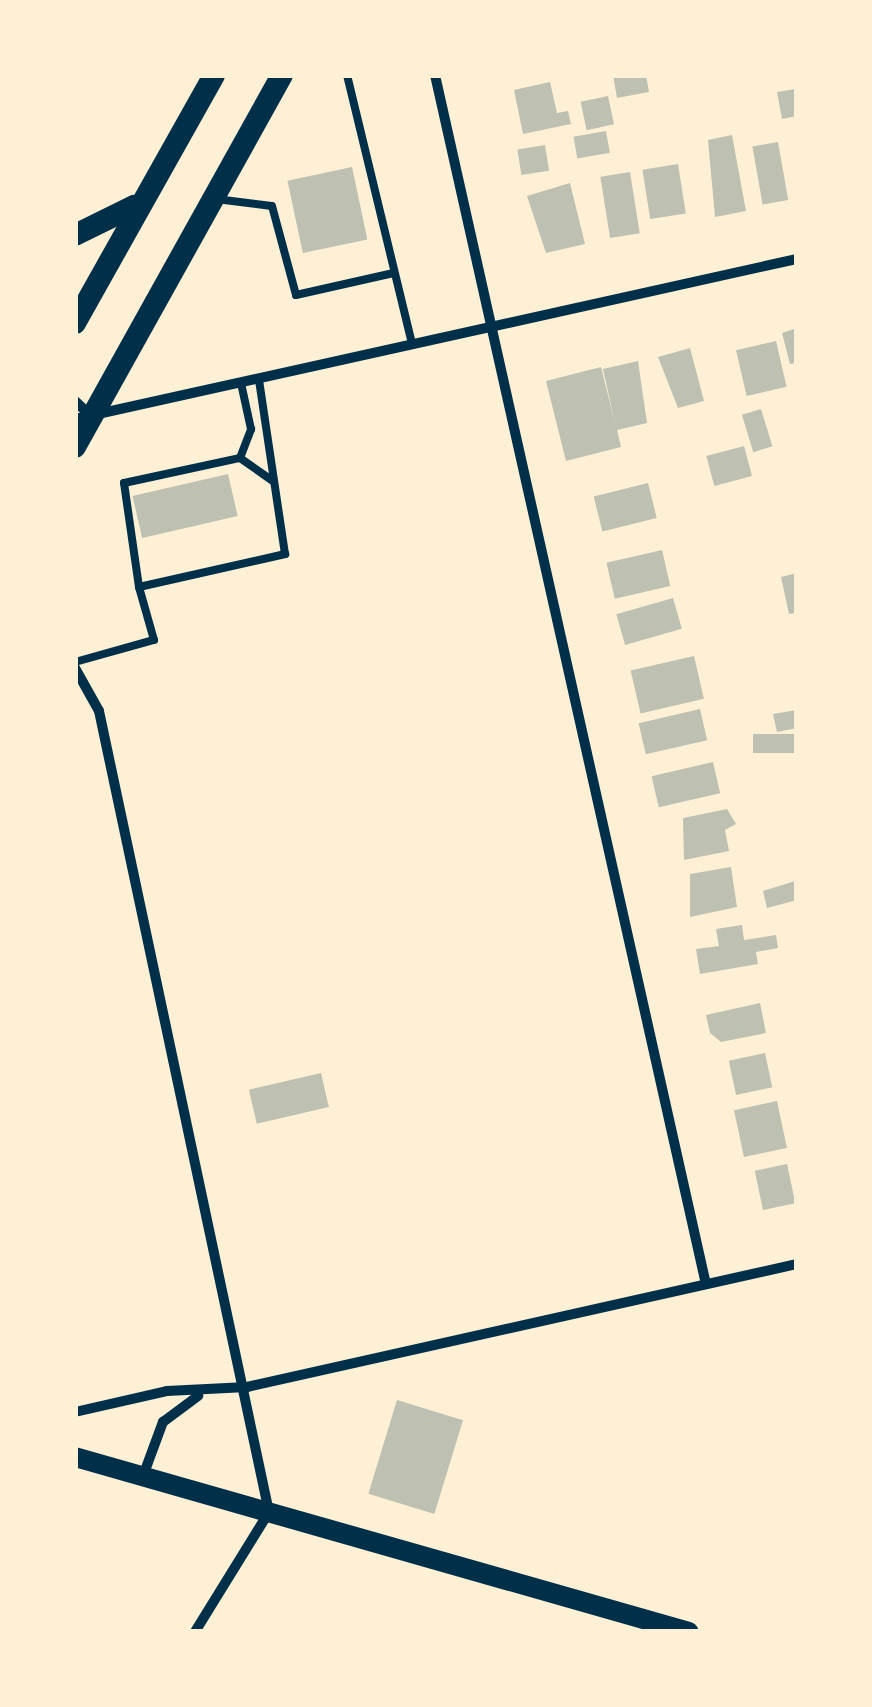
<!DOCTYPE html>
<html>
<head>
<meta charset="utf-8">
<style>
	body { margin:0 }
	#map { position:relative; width:872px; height:1707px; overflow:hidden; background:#fdf0d5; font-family:Barlow,sans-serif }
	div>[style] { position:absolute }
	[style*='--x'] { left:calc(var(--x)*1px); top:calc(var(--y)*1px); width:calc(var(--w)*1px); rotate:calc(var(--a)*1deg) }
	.building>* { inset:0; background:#bec0b2; transform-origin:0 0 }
	.service>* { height:8px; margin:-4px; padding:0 4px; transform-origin:4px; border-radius:4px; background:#003049 }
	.minor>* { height:10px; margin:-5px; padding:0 5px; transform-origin:5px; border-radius:5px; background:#003049 }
	.secondary>* { height:20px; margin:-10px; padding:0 10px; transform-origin:10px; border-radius:10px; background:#003049 }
	.trunk>* { height:22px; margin:-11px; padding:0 11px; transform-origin:11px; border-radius:11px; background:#003049 }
	span { translate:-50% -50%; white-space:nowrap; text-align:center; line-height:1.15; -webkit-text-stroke:8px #fdf0d5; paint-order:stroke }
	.frame { position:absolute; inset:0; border:78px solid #fdf0d5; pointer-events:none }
</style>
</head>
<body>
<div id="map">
	<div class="building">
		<div style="clip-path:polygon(613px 75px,646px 75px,649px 92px,617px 98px)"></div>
		<div style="clip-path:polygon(550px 82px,557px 113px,568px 111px,571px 124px,523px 134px,514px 90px)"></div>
		<div style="clip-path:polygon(795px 89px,797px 116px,782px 119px,777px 92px)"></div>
		<div style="left:608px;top:96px;width:29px;height:28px;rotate:78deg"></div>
		<div style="left:606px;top:131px;width:22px;height:33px;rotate:80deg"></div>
		<div style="clip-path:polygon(732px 135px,746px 211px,715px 217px,708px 140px)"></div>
		<div style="left:778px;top:142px;width:59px;height:26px;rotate:80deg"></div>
		<div style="left:545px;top:145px;width:26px;height:28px;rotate:81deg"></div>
		<div style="left:678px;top:164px;width:50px;height:36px;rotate:81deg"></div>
		<div style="left:352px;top:167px;width:74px;height:66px;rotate:78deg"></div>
		<div style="left:630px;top:172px;width:62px;height:30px;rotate:81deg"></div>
		<div style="clip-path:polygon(570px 183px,585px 244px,546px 253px,527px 196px)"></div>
		<div style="clip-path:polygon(797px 328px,797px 363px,790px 364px,782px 333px)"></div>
		<div style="left:776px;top:341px;width:47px;height:41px;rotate:77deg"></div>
		<div style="clip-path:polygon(690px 348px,704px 401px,678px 408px,658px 357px)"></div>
		<div style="clip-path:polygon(638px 361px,647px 423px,617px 430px,621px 447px,566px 461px,546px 381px,601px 367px,615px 423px,603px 369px)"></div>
		<div style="left:761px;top:409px;width:39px;height:20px;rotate:73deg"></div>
		<div style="left:744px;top:446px;width:31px;height:39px;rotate:75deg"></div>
		<div style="left:228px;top:474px;width:43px;height:98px;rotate:77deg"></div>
		<div style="left:648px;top:483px;width:36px;height:56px;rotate:76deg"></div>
		<div style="left:662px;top:550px;width:37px;height:57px;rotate:77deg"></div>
		<div style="clip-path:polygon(797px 573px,797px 613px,789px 614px,781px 577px)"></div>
		<div style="left:673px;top:598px;width:32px;height:59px;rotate:74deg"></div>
		<div style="left:694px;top:656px;width:44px;height:65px;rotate:77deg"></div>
		<div style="left:700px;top:709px;width:32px;height:63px;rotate:77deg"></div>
		<div style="clip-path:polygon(797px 710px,797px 728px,777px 732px,773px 714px)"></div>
		<div style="left:797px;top:734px;width:19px;height:44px;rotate:90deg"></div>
		<div style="left:713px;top:762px;width:32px;height:63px;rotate:77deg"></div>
		<div style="clip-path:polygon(727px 809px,736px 824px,725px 830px,729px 851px,684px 860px,683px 818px)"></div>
		<div style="clip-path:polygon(731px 867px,737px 907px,690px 917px,690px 874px)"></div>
		<div style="clip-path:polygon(795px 881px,797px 900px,767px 908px,763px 891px)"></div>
		<div style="clip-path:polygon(742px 925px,744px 940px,776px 935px,778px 948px,756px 952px,758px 964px,700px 974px,696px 949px,719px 946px,716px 929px)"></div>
		<div style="clip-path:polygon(760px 1003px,766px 1033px,721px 1042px,710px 1033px,706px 1015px)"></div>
		<div style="left:765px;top:1053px;width:35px;height:37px;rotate:78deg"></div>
		<div style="left:321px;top:1073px;width:35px;height:74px;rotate:77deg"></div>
		<div style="left:777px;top:1101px;width:48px;height:44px;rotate:78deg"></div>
		<div style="left:787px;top:1164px;width:40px;height:33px;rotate:78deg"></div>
		<div style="left:397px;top:1400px;width:69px;height:98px;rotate:17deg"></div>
	</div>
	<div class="service">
		<div style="--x:347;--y:75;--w:277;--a:76.4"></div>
		<div style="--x:216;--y:199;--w:56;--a:7.1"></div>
		<div style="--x:272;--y:206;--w:92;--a:74.9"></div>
		<div style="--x:296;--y:295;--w:100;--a:-12.7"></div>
		<div style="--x:240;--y:458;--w:31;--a:-69"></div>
		<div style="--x:251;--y:429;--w:47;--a:-102.3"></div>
		<div style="--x:139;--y:587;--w:105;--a:-98.2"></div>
		<div style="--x:124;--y:483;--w:119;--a:-12.2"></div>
		<div style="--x:240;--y:458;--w:39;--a:35"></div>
		<div style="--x:75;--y:662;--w:82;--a:-15.6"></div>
		<div style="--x:154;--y:640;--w:55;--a:-105.8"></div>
		<div style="--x:139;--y:587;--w:150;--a:-12.7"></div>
		<div style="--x:285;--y:554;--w:177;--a:-98.5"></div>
	</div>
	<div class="minor">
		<div style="--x:435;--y:75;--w:1239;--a:77.37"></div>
		<div style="--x:75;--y:401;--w:21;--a:43"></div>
		<div style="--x:75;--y:419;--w:740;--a:-12.5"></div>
		<div style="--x:75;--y:668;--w:49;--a:60.8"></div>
		<div style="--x:99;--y:711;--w:819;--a:78.02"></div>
		<div style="--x:269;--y:1512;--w:141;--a:121.7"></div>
		<div style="--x:75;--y:1412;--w:94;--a:-12.9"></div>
		<div style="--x:167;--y:1391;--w:80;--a:-2.9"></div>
		<div style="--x:247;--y:1387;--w:564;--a:-12.61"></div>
		<div style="--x:143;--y:1476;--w:58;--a:-69.7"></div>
		<div style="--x:163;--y:1422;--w:44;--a:-36.6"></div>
	</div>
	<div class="secondary">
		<div style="--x:75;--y:1457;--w:638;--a:15.91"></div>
	</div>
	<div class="trunk">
		<div style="--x:75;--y:235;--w:66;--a:-26.2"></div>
		<div style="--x:75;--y:323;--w:284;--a:-60.7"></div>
		<div style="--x:75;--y:447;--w:426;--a:-60.9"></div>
	</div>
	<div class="frame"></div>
</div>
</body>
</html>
